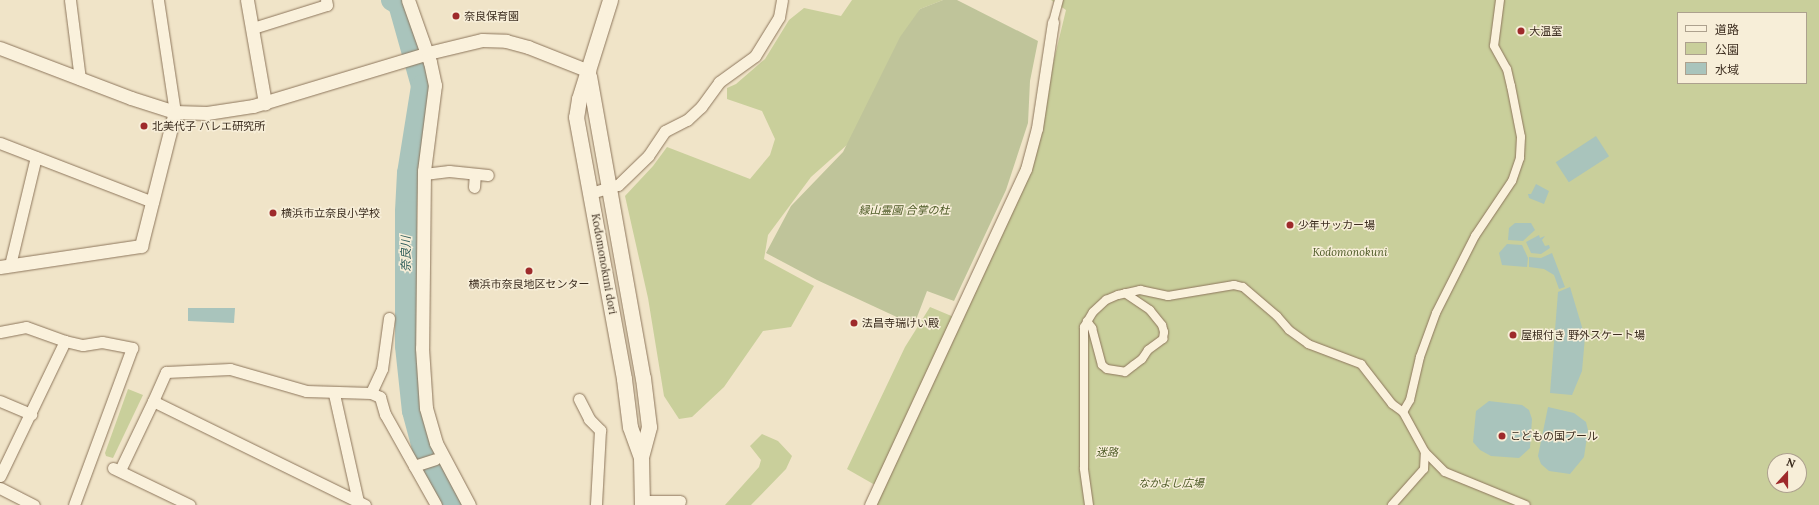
<!DOCTYPE html>
<html>
<head>
<meta charset="utf-8">
<style>
	body { margin:0 }
	#map { position:relative; width:1819px; height:505px; overflow:hidden; background:#f0e4c8; font-family:Lora,"Noto Sans JP",serif }
	div>[style] { position:absolute }
	[style*='--x'] { left:calc(var(--x)*1px); top:calc(var(--y)*1px); width:calc(var(--w)*1px); rotate:calc(var(--a)*1deg) }
	.green>* { inset:0; background:#c9cf9b }
	.cemetery>* { inset:0; background:#bfc49a }
	.water>* { inset:0; background:#a9c4bc; transform-origin:0 0 }
	.river>* { height:22px; margin:-11px; padding:0 11px; transform-origin:11px; border-radius:11px; background:#a9c4bc }
	.roads { filter:drop-shadow(0 0 1px #8d765c) drop-shadow(0 0 1px #8d765c) }
	.pedestrian>* { height:8px; margin:-4px; padding:0 4px; transform-origin:4px; border-radius:4px; background:#faf1dc }
	.minor>* { height:11px; margin:-5.5px; padding:0 5.5px; transform-origin:5.5px; border-radius:5.5px; background:#faf1dc }
	.tertiary>* { height:13px; margin:-6.5px; padding:0 6.5px; transform-origin:6.5px; border-radius:6.5px; background:#faf1dc }
	.secondary>* { height:15px; margin:-7.5px; padding:0 7.5px; transform-origin:7.5px; border-radius:7.5px; background:#faf1dc }
	.dots>* { width:11px; height:11px; translate:-50% -50%; box-sizing:border-box; border:2px solid #f7eed8; border-radius:50% }
	span { translate:-50% -50%; white-space:nowrap; text-align:center; line-height:1.15; -webkit-text-stroke:3px #f7eed8; paint-order:stroke }
	.poi-label { font-size:11px; color:#3d2e20 }
	.left { translate:0 -50%; text-align:left }
	.park-label { font-size:11px; color:#4d5a26; font-style:italic }
	.street-label { font-size:11px; color:#3d2e20 }
	.water-label { font-size:12px; color:#2f5d5a; font-style:italic }
	.legend { position:absolute; left:1677px; top:12px; width:130px; height:72px; box-sizing:border-box; background:#f7eed8; border:1px solid #ada18e; margin:0; padding:5px 7px; list-style:none; font-size:12px; color:#3d2e20 }
	.legend li { display:flex; align-items:center; gap:8px; height:20px }
	.legend b { width:20px; border:1px solid #ada18e }
	.north { position:absolute; left:1767px; top:453px; width:40px; height:40px; box-sizing:border-box; background:#f7eed8; border:1px solid #ada18e; border-radius:50%; rotate:21deg; font-size:11px; font-weight:700; line-height:16px; text-align:center; color:#3d2e20 }
	.north::after { content:''; display:block; margin:auto; width:14px; height:18px; background:#9e2a2b; clip-path:polygon(50% 0,100% 100%,50% 72%,0 100%) }
</style>
</head>
<body>
<div id="map">
	<div class="green">
		<div style="clip-path:polygon(852px 0,943px 0,920px 9px,848px 144px,811px 177px,768px 235px,764px 259px,814px 286px,791px 327px,763px 331px,724px 387px,692px 417px,679px 419px,664px 396px,648px 298px,625px 196px,653px 166px,667px 147px,750px 179px,770px 155px,775px 139px,762px 111px,727px 99px,727px 88px,736px 84px,765px 59px,789px 20px,804px 8px,841px 16px)"></div>
		<div style="clip-path:polygon(evenodd,1051px 0,1819px 0,1819px 505px,872px 505px,882px 489px,847px 469px,905px 347px,930px 307px,961px 320px,977px 288px,1042px 109px,1066px 10px,1051px 0,1678px 13px,1806px 13px,1806px 83px,1678px 83px,1678px 13px,1051px 0,1775px 461px,1799px 461px,1799px 485px,1775px 485px,1775px 461px)"></div>
		<div style="clip-path:polygon(128px 389px,143px 395px,113px 458px,106px 456px,105px 453px)"></div>
		<div style="clip-path:polygon(762px 434px,778px 441px,792px 456px,786px 469px,751px 505px,725px 505px,759px 467px,761px 460px,750px 446px)"></div>
	</div>
	<div class="cemetery">
		<div style="clip-path:polygon(943px 0,957px 0,1038px 41px,1030px 81px,1028px 123px,1006px 190px,954px 301px,927px 291px,914px 325px,817px 280px,766px 253px,791px 206px,843px 152px,900px 37px,920px 9px)"></div>
	</div>
	<div class="water">
		<div style="left:1596px;top:136px;width:24px;height:48px;rotate:57deg"></div>
		<div style="clip-path:polygon(1536px 184px,1549px 191px,1544px 204px,1529px 198px,1528px 194px,1531px 194px)"></div>
		<div style="clip-path:polygon(1515px 223px,1531px 223px,1535px 230px,1523px 241px,1508px 240px,1509px 228px)"></div>
		<div style="clip-path:polygon(1539px 235px,1540px 238px,1545px 236px,1542px 240px,1545px 246px,1549px 245px,1550px 248px,1541px 254px,1531px 253px,1526px 242px)"></div>
		<div style="clip-path:polygon(1507px 244px,1522px 245px,1528px 258px,1527px 267px,1502px 265px,1499px 253px)"></div>
		<div style="clip-path:polygon(1552px 253px,1565px 287px,1559px 289px,1554px 275px,1544px 269px,1529px 267px,1529px 257px,1541px 258px)"></div>
		<div style="clip-path:polygon(1570px 287px,1585px 337px,1582px 371px,1572px 395px,1550px 393px,1558px 292px)"></div>
		<div style="clip-path:polygon(188px 308px,235px 308px,234px 323px,188px 321px)"></div>
		<div style="clip-path:polygon(1489px 401px,1522px 405px,1529px 410px,1532px 419px,1530px 448px,1519px 458px,1491px 456px,1480px 450px,1473px 442px,1476px 411px)"></div>
		<div style="clip-path:polygon(1548px 407px,1574px 413px,1586px 422px,1588px 430px,1584px 457px,1570px 474px,1549px 471px,1541px 464px,1538px 456px)"></div>
	</div>
	<div class="river">
		<div style="--x:392;--y:0;--w:8;--a:30"></div>
		<div style="--x:399;--y:4;--w:85;--a:74.3"></div>
		<div style="--x:422;--y:86;--w:88;--a:99.1"></div>
		<div style="--x:408;--y:173;--w:39;--a:93"></div>
		<div style="--x:406;--y:212;--w:134;--a:90"></div>
		<div style="--x:406;--y:346;--w:65;--a:83.9"></div>
		<div style="--x:413;--y:411;--w:39;--a:75"></div>
		<div style="--x:423;--y:449;--w:64;--a:60.3"></div>
	</div>
	<div class="roads">
		<div class="pedestrian">
			<div style="--x:1500;--y:0;--w:46;--a:97.4"></div>
			<div style="--x:1494;--y:46;--w:26;--a:61"></div>
			<div style="--x:1507;--y:69;--w:17;--a:77"></div>
			<div style="--x:1511;--y:86;--w:52;--a:78.9"></div>
			<div style="--x:1521;--y:137;--w:21;--a:93"></div>
			<div style="--x:1520;--y:158;--w:24;--a:109"></div>
			<div style="--x:1512;--y:181;--w:66;--a:123.9"></div>
			<div style="--x:1475;--y:236;--w:86;--a:116.9"></div>
			<div style="--x:1436;--y:313;--w:47;--a:110"></div>
			<div style="--x:1420;--y:357;--w:44;--a:103.1"></div>
			<div style="--x:1410;--y:400;--w:14;--a:120"></div>
			<div style="--x:1403;--y:412;--w:46;--a:61.2"></div>
			<div style="--x:1425;--y:452;--w:28;--a:45"></div>
			<div style="--x:1445;--y:472;--w:87;--a:22.2"></div>
			<div style="--x:1053;--y:22;--w:23;--a:-75"></div>
			<div style="--x:1087;--y:321;--w:9;--a:54"></div>
			<div style="--x:1092;--y:328;--w:38;--a:75"></div>
			<div style="--x:1102;--y:365;--w:6;--a:39"></div>
			<div style="--x:1107;--y:369;--w:18;--a:9"></div>
			<div style="--x:1125;--y:372;--w:11;--a:-38"></div>
			<div style="--x:1134;--y:365;--w:10;--a:-37"></div>
			<div style="--x:1142;--y:359;--w:11;--a:-56"></div>
			<div style="--x:1148;--y:350;--w:19;--a:-36"></div>
			<div style="--x:1163;--y:339;--w:7;--a:-82"></div>
			<div style="--x:1164;--y:332;--w:7;--a:-106"></div>
			<div style="--x:1162;--y:325;--w:19;--a:-129"></div>
			<div style="--x:1150;--y:310;--w:30;--a:-146"></div>
			<div style="--x:1089;--y:505;--w:37;--a:-98"></div>
			<div style="--x:1084;--y:468;--w:141;--a:-90"></div>
			<div style="--x:1084;--y:327;--w:17;--a:-59"></div>
			<div style="--x:1093;--y:312;--w:18;--a:-43"></div>
			<div style="--x:1106;--y:300;--w:13;--a:-23"></div>
			<div style="--x:1118;--y:295;--w:23;--a:-13"></div>
			<div style="--x:1140;--y:290;--w:29;--a:12"></div>
			<div style="--x:1168;--y:296;--w:67;--a:-9.5"></div>
			<div style="--x:1234;--y:285;--w:9;--a:13"></div>
			<div style="--x:1243;--y:287;--w:45;--a:40.5"></div>
			<div style="--x:1277;--y:316;--w:18;--a:49"></div>
			<div style="--x:1289;--y:330;--w:24;--a:36"></div>
			<div style="--x:1308;--y:344;--w:57;--a:20.7"></div>
			<div style="--x:1361;--y:364;--w:51;--a:52.2"></div>
			<div style="--x:1392;--y:404;--w:14;--a:36"></div>
			<div style="--x:1392;--y:505;--w:48;--a:-48.4"></div>
			<div style="--x:1424;--y:469;--w:17;--a:-87"></div>
		</div>
		<div class="minor">
			<div style="--x:70;--y:0;--w:80;--a:82.8"></div>
			<div style="--x:158;--y:0;--w:113;--a:81.4"></div>
			<div style="--x:253;--y:28;--w:77;--a:-17.3"></div>
			<div style="--x:327;--y:5;--w:5;--a:-101"></div>
			<div style="--x:0;--y:143;--w:164;--a:21.1"></div>
			<div style="--x:424;--y:174;--w:25;--a:-7"></div>
			<div style="--x:449;--y:171;--w:39;--a:6"></div>
			<div style="--x:474;--y:187;--w:13;--a:-86"></div>
			<div style="--x:591;--y:193;--w:28;--a:-17"></div>
			<div style="--x:618;--y:185;--w:42;--a:-44"></div>
			<div style="--x:648;--y:156;--w:30;--a:-56"></div>
			<div style="--x:665;--y:131;--w:25;--a:-27"></div>
			<div style="--x:687;--y:120;--w:19;--a:-43"></div>
			<div style="--x:701;--y:107;--w:31;--a:-54"></div>
			<div style="--x:719;--y:82;--w:44;--a:-35.8"></div>
			<div style="--x:755;--y:56;--w:46;--a:-58.4"></div>
			<div style="--x:779;--y:17;--w:17;--a:-80"></div>
			<div style="--x:10;--y:265;--w:111;--a:-76.5"></div>
			<div style="--x:389;--y:318;--w:51;--a:97.8"></div>
			<div style="--x:382;--y:369;--w:26;--a:115"></div>
			<div style="--x:371;--y:393;--w:10;--a:24"></div>
			<div style="--x:380;--y:397;--w:18;--a:74"></div>
			<div style="--x:385;--y:414;--w:104;--a:60.7"></div>
			<div style="--x:0;--y:332;--w:26;--a:-11"></div>
			<div style="--x:26;--y:327;--w:41;--a:19.7"></div>
			<div style="--x:65;--y:341;--w:18;--a:13"></div>
			<div style="--x:83;--y:345;--w:19;--a:-9"></div>
			<div style="--x:102;--y:342;--w:31;--a:11"></div>
			<div style="--x:132;--y:348;--w:167;--a:110.3"></div>
			<div style="--x:334;--y:394;--w:110;--a:77.4"></div>
			<div style="--x:579;--y:399;--w:22;--a:63"></div>
			<div style="--x:589;--y:419;--w:16;--a:45"></div>
			<div style="--x:600;--y:430;--w:75;--a:93.1"></div>
			<div style="--x:0;--y:401;--w:34;--a:23"></div>
			<div style="--x:414;--y:466;--w:22;--a:-18"></div>
			<div style="--x:113;--y:468;--w:85;--a:25.7"></div>
			<div style="--x:120;--y:470;--w:76;--a:-64.4"></div>
			<div style="--x:0;--y:476;--w:150;--a:-64.3"></div>
			<div style="--x:0;--y:488;--w:38;--a:27"></div>
			<div style="--x:642;--y:501;--w:38;--a:0"></div>
			<div style="--x:365;--y:505;--w:236;--a:-153.9"></div>
			<div style="--x:153;--y:401;--w:32;--a:-66"></div>
			<div style="--x:166;--y:372;--w:64;--a:-2.7"></div>
			<div style="--x:230;--y:369;--w:79;--a:16.1"></div>
			<div style="--x:306;--y:391;--w:65;--a:1.8"></div>
			<div style="--x:870;--y:505;--w:370;--a:-65.1"></div>
			<div style="--x:1026;--y:169;--w:42;--a:-75"></div>
			<div style="--x:1037;--y:128;--w:107;--a:-81.4"></div>
		</div>
		<div class="tertiary">
			<div style="--x:247;--y:0;--w:105;--a:80.1"></div>
			<div style="--x:408;--y:0;--w:66;--a:70.5"></div>
			<div style="--x:430;--y:62;--w:24;--a:78"></div>
			<div style="--x:435;--y:85;--w:87;--a:97.3"></div>
			<div style="--x:424;--y:171;--w:177;--a:90.6"></div>
			<div style="--x:422;--y:348;--w:60;--a:86.2"></div>
			<div style="--x:426;--y:408;--w:36;--a:74"></div>
			<div style="--x:436;--y:443;--w:70;--a:62"></div>
			<div style="--x:0;--y:48;--w:140;--a:20.9"></div>
			<div style="--x:131;--y:98;--w:46;--a:17.7"></div>
			<div style="--x:175;--y:112;--w:32;--a:2"></div>
			<div style="--x:207;--y:113;--w:47;--a:-8.7"></div>
			<div style="--x:253;--y:106;--w:183;--a:-16.8"></div>
			<div style="--x:428;--y:53;--w:56;--a:-13.5"></div>
			<div style="--x:482;--y:40;--w:24;--a:2"></div>
			<div style="--x:506;--y:41;--w:23;--a:15"></div>
			<div style="--x:528;--y:47;--w:66;--a:21.5"></div>
			<div style="--x:0;--y:267;--w:143;--a:-8.5"></div>
			<div style="--x:141;--y:246;--w:138;--a:-75.8"></div>
		</div>
		<div class="secondary">
			<div style="--x:610;--y:0;--w:104;--a:107.4"></div>
			<div style="--x:579;--y:99;--w:18;--a:99"></div>
			<div style="--x:576;--y:117;--w:266;--a:79.6"></div>
			<div style="--x:624;--y:379;--w:48;--a:82.9"></div>
			<div style="--x:630;--y:427;--w:32;--a:70"></div>
			<div style="--x:589;--y:76;--w:307;--a:79.9"></div>
			<div style="--x:643;--y:378;--w:49;--a:83"></div>
			<div style="--x:649;--y:427;--w:31;--a:105"></div>
			<div style="--x:641;--y:457;--w:48;--a:88.8"></div>
		</div>
	</div>
	<div class="dots">
		<div style="left:456px;top:16px;background:#9e2a2b"></div>
		<div style="left:1521px;top:31px;background:#9e2a2b"></div>
		<div style="left:144px;top:126px;background:#9e2a2b"></div>
		<div style="left:273px;top:213px;background:#9e2a2b"></div>
		<div style="left:1290px;top:225px;background:#9e2a2b"></div>
		<div style="left:529px;top:271px;background:#9e2a2b"></div>
		<div style="left:854px;top:323px;background:#9e2a2b"></div>
		<div style="left:1513px;top:335px;background:#9e2a2b"></div>
		<div style="left:1502px;top:436px;background:#9e2a2b"></div>
	</div>
	<div class="poi-label">
		<span class="left" style="left:464px;top:16px">奈良保育園</span>
		<span class="left" style="left:1529px;top:31px">大温室</span>
		<span class="left" style="left:152px;top:126px">北美代子 バレエ研究所</span>
		<span class="left" style="left:281px;top:213px">横浜市立奈良小学校</span>
		<span class="left" style="left:1298px;top:225px">少年サッカー場</span>
		<span style="left:529px;top:284px">横浜市奈良地区センター</span>
		<span class="left" style="left:862px;top:323px">法昌寺瑞けい殿</span>
		<span class="left" style="left:1521px;top:335px">屋根付き 野外スケート場</span>
		<span class="left" style="left:1510px;top:436px">こどもの国プール</span>
	</div>
	<div class="park-label">
		<span style="left:904px;top:210px">緑山霊園 合掌の杜</span>
		<span style="left:1350px;top:252px">Kodomonokuni</span>
		<span style="left:1107px;top:452px">迷路</span>
		<span style="left:1171px;top:483px">なかよし広場</span>
	</div>
	<div class="street-label">
		<span style="left:604px;top:264px;rotate:80deg">Kodomonokuni dori</span>
	</div>
	<div class="water-label">
		<span style="left:406px;top:254px;rotate:-90deg">奈良川</span>
	</div>
	<ul class="legend">
	<li><b style="height:5px;background:#faf1dc"></b>道路</li>
	<li><b style="height:11px;background:#c9cf9b"></b>公園</li>
	<li><b style="height:11px;background:#a9c4bc"></b>水域</li>
	</ul>
	<div class="north">N</div>
</div>
</body>
</html>
